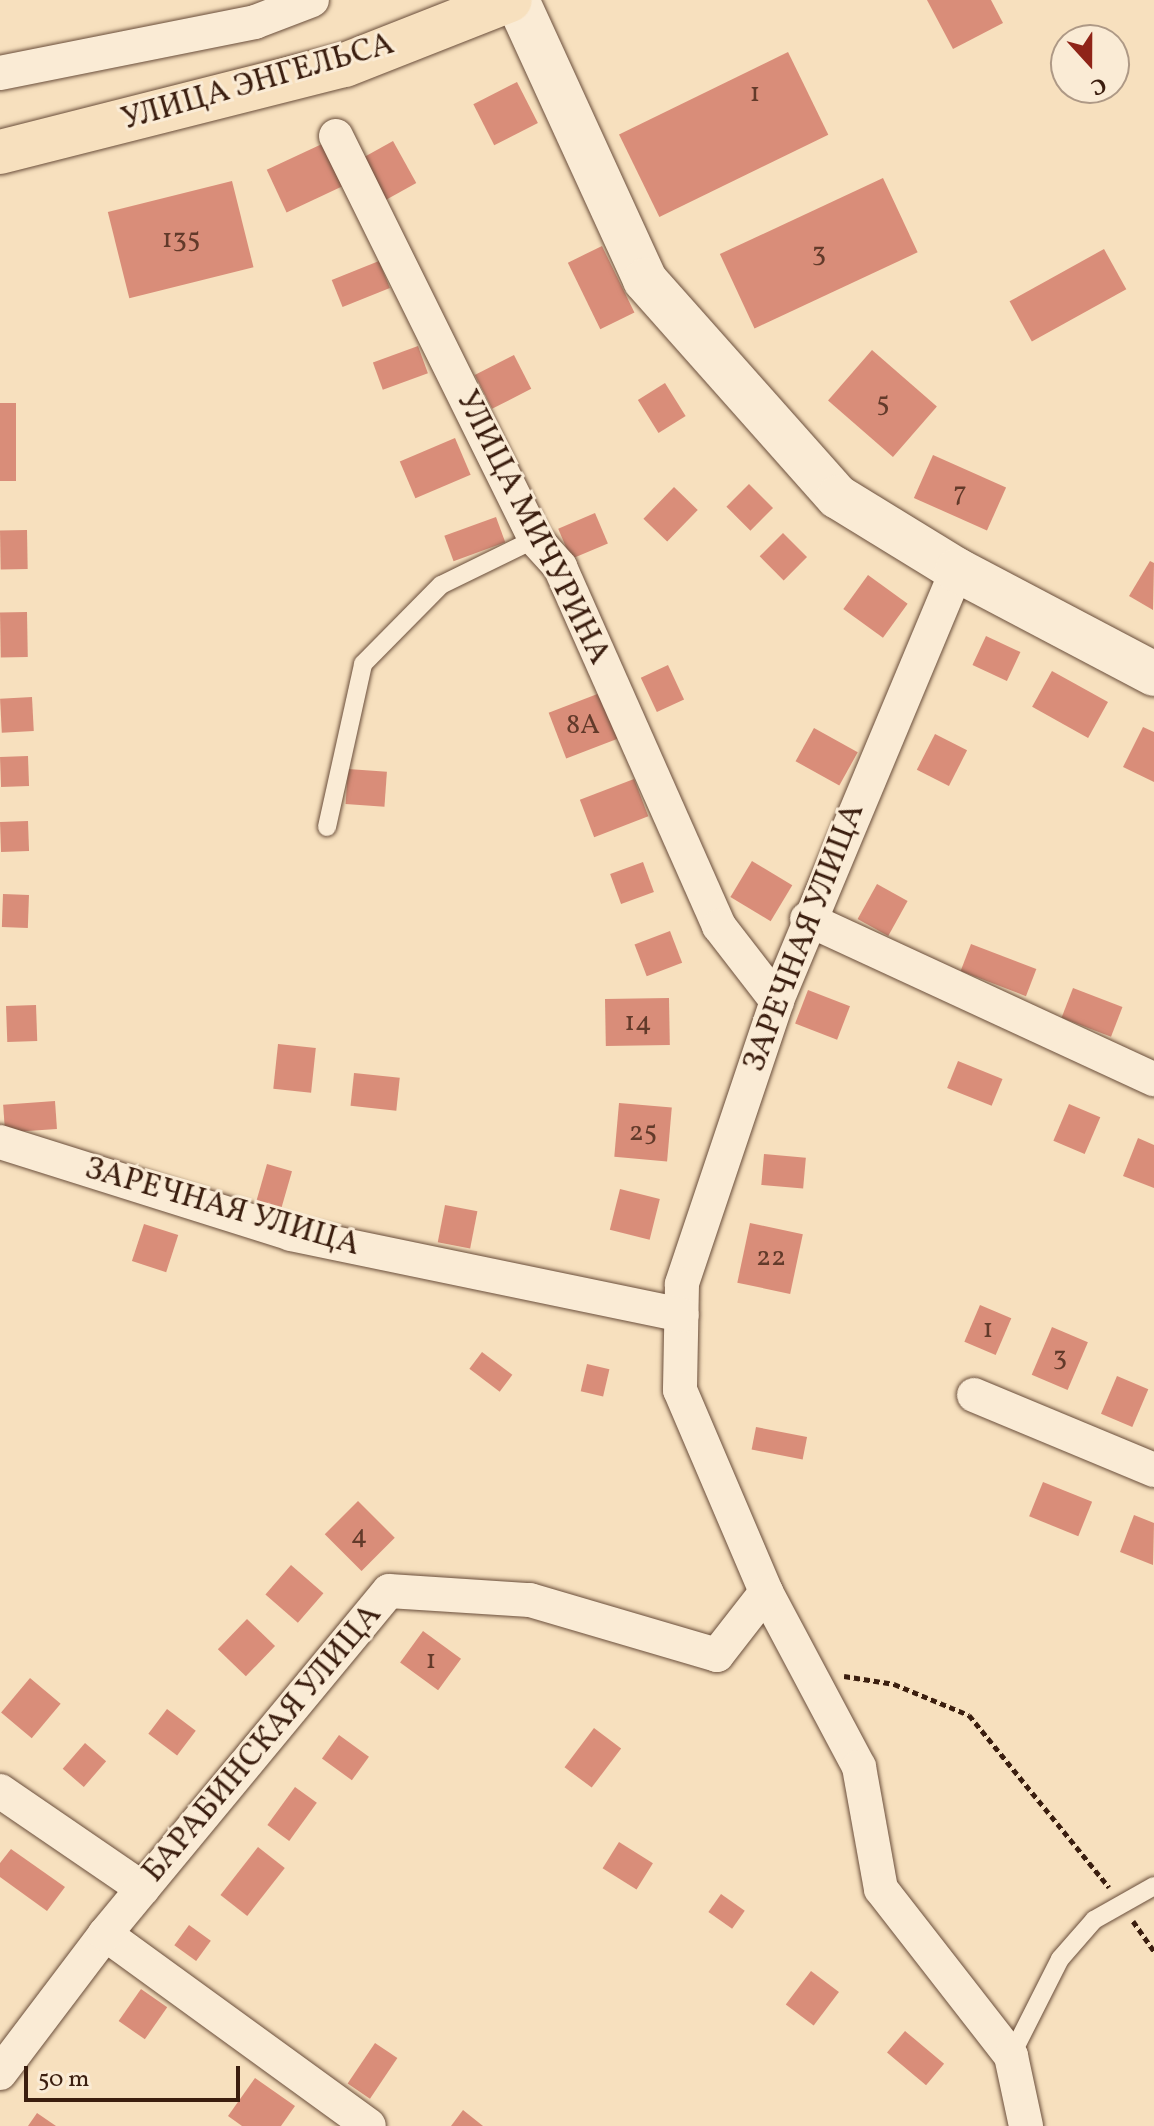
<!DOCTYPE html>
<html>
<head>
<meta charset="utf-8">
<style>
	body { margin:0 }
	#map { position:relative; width:1154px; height:2126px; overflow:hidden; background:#f7e0be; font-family:Vollkorn,serif }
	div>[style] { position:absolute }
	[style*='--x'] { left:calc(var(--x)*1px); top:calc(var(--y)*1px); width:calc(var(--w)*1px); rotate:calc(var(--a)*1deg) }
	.building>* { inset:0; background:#d98d79; transform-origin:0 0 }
	.path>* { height:5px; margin-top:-2.5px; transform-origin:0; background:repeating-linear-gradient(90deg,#3b1e0f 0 6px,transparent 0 10px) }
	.roads { filter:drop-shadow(0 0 2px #6a4e3b) drop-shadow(0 0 2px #6a4e3b) }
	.lane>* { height:18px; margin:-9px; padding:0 9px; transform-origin:9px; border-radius:9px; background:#faebd5 }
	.street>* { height:34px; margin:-17px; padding:0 17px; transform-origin:17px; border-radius:17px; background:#faebd5 }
	.secondary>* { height:44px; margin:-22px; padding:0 22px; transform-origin:22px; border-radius:22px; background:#faebd5 }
	.primary>* { height:44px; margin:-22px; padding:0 22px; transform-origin:22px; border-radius:22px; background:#f7e0be }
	span { translate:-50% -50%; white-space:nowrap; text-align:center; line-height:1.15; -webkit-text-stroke:6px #faebd5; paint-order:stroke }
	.number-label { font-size:28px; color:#623a2a }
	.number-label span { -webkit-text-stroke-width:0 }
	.street-label { font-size:32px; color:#3b1e0f }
	.north { position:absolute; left:1050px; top:24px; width:80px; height:80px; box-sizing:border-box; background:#faebd5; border:2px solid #ae9986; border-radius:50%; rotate:159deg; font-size:22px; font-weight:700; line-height:32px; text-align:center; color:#3b1e0f }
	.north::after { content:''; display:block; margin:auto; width:28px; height:36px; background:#8f2418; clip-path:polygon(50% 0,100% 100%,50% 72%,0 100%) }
	.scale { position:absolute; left:24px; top:2066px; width:216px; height:36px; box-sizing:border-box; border:4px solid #3b1e0f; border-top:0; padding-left:10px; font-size:24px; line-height:28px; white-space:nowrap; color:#3b1e0f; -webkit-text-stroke:6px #faebd5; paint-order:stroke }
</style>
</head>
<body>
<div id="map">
	<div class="building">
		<div style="clip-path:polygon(927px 0,991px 0,1003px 23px,953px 49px)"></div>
		<div style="left:788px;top:52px;width:92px;height:188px;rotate:64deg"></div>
		<div style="left:517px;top:82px;width:46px;height:49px;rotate:63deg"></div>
		<div style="left:393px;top:141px;width:48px;height:37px;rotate:61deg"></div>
		<div style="left:322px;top:144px;width:47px;height:61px;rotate:65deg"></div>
		<div style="left:883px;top:178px;width:82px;height:180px;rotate:65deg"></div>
		<div style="left:232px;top:181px;width:89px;height:128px;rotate:76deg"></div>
		<div style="left:602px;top:246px;width:74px;height:38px;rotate:64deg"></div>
		<div style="left:1104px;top:249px;width:46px;height:108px;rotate:61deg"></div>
		<div style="left:379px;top:261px;width:29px;height:51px;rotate:68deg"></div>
		<div style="left:418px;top:346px;width:29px;height:48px;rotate:70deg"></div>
		<div style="left:872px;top:350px;width:86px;height:67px;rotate:41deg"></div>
		<div style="left:514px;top:355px;width:38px;height:44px;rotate:63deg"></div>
		<div style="left:665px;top:383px;width:39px;height:32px;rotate:58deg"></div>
		<div style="left:0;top:403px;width:16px;height:78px"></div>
		<div style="left:455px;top:438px;width:40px;height:60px;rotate:67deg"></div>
		<div style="left:933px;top:455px;width:80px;height:47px;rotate:24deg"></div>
		<div style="left:749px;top:484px;width:34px;height:32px;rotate:45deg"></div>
		<div style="left:674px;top:487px;width:33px;height:44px;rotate:44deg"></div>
		<div style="left:595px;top:513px;width:33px;height:40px;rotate:67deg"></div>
		<div style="left:496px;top:517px;width:27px;height:55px;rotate:70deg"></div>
		<div style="left:27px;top:530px;width:39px;height:27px;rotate:89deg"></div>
		<div style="left:783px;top:533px;width:34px;height:33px;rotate:45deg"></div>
		<div style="clip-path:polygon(1150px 561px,1154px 563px,1153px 610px,1129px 596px)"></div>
		<div style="left:868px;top:575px;width:49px;height:42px;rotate:36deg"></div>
		<div style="left:27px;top:612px;width:45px;height:27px;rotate:89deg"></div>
		<div style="left:986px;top:636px;width:38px;height:32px;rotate:25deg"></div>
		<div style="left:668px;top:665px;width:38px;height:30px;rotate:65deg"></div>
		<div style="left:1052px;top:671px;width:64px;height:41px;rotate:29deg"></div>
		<div style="left:600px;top:693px;width:49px;height:55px;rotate:69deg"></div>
		<div style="left:32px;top:697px;width:34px;height:32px;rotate:87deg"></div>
		<div style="clip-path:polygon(1143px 727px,1154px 732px,1154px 782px,1123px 767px)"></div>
		<div style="left:814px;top:728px;width:50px;height:38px;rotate:29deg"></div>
		<div style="left:935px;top:734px;width:36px;height:40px;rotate:27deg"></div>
		<div style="left:28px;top:756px;width:30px;height:28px;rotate:88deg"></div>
		<div style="left:348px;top:769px;width:39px;height:35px;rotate:4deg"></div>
		<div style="left:634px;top:779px;width:40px;height:58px;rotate:69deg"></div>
		<div style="left:28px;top:821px;width:30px;height:28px;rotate:88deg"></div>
		<div style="left:752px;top:861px;width:47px;height:42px;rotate:31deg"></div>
		<div style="left:643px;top:862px;width:32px;height:35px;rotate:70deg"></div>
		<div style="left:877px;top:884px;width:35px;height:40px;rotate:29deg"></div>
		<div style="left:3px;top:894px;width:26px;height:33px;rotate:2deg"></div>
		<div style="left:670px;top:931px;width:34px;height:38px;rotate:69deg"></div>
		<div style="left:971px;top:944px;width:70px;height:29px;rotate:21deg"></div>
		<div style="left:1073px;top:988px;width:53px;height:32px;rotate:21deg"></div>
		<div style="left:808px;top:990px;width:45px;height:36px;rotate:21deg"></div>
		<div style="left:669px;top:998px;width:47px;height:64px;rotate:89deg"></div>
		<div style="left:36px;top:1005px;width:36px;height:30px;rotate:88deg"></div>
		<div style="left:278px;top:1044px;width:38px;height:45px;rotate:6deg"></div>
		<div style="left:958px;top:1061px;width:48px;height:29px;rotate:22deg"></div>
		<div style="left:354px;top:1073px;width:46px;height:33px;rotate:6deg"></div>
		<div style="left:55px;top:1101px;width:28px;height:52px;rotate:86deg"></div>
		<div style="left:619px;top:1103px;width:53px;height:54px;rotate:5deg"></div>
		<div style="left:1069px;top:1104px;width:34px;height:40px;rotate:23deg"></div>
		<div style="clip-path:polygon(1138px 1138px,1154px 1145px,1154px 1188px,1123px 1176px)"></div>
		<div style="left:764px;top:1154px;width:42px;height:31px;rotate:5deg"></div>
		<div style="left:267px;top:1164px;width:26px;height:40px;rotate:16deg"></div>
		<div style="left:620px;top:1189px;width:41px;height:42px;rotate:14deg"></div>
		<div style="left:445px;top:1205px;width:33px;height:38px;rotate:11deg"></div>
		<div style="left:750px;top:1223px;width:54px;height:61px;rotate:12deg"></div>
		<div style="left:144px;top:1224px;width:36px;height:39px;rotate:18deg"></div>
		<div style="left:980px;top:1305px;width:34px;height:40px;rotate:23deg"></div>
		<div style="left:1052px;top:1327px;width:39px;height:52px;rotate:23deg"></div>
		<div style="left:482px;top:1352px;width:38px;height:21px;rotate:37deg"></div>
		<div style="left:587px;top:1364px;width:23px;height:28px;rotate:13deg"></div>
		<div style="left:1117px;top:1376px;width:34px;height:41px;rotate:23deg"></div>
		<div style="left:756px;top:1427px;width:52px;height:23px;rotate:11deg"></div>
		<div style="left:1043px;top:1482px;width:53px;height:37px;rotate:22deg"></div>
		<div style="left:358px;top:1501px;width:52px;height:47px;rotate:45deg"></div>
		<div style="clip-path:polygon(1134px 1515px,1154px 1523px,1153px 1565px,1120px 1552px)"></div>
		<div style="left:291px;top:1565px;width:43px;height:39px;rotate:41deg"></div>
		<div style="left:247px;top:1619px;width:39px;height:42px;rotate:44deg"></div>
		<div style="left:423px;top:1631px;width:47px;height:39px;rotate:36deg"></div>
		<div style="left:30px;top:1678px;width:40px;height:45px;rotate:40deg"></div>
		<div style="left:167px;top:1709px;width:36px;height:31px;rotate:37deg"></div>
		<div style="left:594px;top:1728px;width:34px;height:49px;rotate:37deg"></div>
		<div style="left:339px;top:1735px;width:37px;height:29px;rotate:36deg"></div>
		<div style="left:85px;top:1743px;width:28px;height:34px;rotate:41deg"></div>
		<div style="left:295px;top:1787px;width:27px;height:47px;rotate:36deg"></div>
		<div style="left:619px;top:1842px;width:40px;height:31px;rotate:32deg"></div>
		<div style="left:258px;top:1847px;width:34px;height:61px;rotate:38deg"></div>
		<div style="clip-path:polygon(11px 1849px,65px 1887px,47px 1911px,0 1877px,0 1863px)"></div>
		<div style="left:721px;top:1894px;width:29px;height:22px;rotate:35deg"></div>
		<div style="left:189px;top:1925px;width:27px;height:25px;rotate:36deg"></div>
		<div style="left:811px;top:1971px;width:35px;height:42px;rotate:37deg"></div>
		<div style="left:141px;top:1989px;width:32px;height:39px;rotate:35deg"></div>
		<div style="left:905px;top:2031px;width:51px;height:28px;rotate:40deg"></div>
		<div style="left:375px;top:2043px;width:27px;height:49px;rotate:34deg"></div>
		<div style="clip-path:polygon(255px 2078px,295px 2106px,281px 2126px,242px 2126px,228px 2116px)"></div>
		<div style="clip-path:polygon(463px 2110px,483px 2126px,451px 2126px)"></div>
		<div style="clip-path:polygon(37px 2113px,56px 2126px,28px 2126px)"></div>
	</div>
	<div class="path">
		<div style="--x:844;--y:1676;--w:51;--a:9.1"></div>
		<div style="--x:894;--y:1684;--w:81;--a:22.5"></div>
		<div style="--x:969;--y:1715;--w:222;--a:50.9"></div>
		<div style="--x:1133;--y:1921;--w:37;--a:55"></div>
	</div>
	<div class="roads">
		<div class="lane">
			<div style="--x:327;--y:827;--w:167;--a:-77.5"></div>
			<div style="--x:363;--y:664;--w:111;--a:-45.4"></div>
			<div style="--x:441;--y:585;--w:105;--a:-26.1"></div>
			<div style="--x:1011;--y:2056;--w:109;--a:-63.2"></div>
			<div style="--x:1060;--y:1959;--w:52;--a:-48.9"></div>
			<div style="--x:1094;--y:1920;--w:69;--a:-29.5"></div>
		</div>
		<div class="street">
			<div style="--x:0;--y:73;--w:260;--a:-11.3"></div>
			<div style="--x:255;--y:22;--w:61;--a:-21.1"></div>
			<div style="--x:336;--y:136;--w:449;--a:63.7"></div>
			<div style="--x:535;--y:539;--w:38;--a:48"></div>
			<div style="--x:560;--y:567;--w:393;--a:66.1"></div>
			<div style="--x:719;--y:926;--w:95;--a:52.3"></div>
			<div style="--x:957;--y:570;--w:467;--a:112.7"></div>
			<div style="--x:777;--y:1001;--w:299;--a:108.6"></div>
			<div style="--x:682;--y:1284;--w:106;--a:91.1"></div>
			<div style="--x:680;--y:1390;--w:220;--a:66.9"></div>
			<div style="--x:766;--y:1592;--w:198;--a:62"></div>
			<div style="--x:859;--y:1767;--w:124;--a:79.8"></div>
			<div style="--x:881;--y:1889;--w:212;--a:52.1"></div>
			<div style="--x:1011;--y:2056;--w:72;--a:77.9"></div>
			<div style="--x:807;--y:919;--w:382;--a:24.8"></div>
			<div style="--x:0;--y:1142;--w:305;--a:17.5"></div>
			<div style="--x:291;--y:1234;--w:399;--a:11.7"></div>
			<div style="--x:974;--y:1395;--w:195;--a:22.6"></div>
			<div style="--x:0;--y:1791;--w:173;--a:34.4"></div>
			<div style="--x:105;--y:1934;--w:326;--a:36"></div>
			<div style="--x:0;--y:2073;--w:174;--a:-52.9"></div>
			<div style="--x:105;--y:1934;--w:445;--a:-50.4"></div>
			<div style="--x:389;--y:1591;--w:141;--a:3.7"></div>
			<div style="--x:530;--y:1600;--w:195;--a:16.4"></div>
			<div style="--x:717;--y:1655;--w:80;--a:-52.1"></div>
		</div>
		<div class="secondary">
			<div style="--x:517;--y:0;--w:308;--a:65.4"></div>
			<div style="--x:645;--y:280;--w:290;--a:48.4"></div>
			<div style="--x:838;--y:497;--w:140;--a:31.5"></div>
			<div style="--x:957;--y:570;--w:223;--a:27.8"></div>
		</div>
		<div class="primary">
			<div style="--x:0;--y:152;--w:356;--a:-14.2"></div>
			<div style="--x:345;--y:65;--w:177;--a:-21.5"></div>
		</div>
	</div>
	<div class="number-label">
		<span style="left:755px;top:94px">1</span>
		<span style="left:181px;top:240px">135</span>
		<span style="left:819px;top:254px">3</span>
		<span style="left:883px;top:404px">5</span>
		<span style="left:960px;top:493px">7</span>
		<span style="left:583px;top:726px">8А</span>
		<span style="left:638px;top:1023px">14</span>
		<span style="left:643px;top:1133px">25</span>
		<span style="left:771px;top:1258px">22</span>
		<span style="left:988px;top:1330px">1</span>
		<span style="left:1060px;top:1358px">3</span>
		<span style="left:359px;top:1536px">4</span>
		<span style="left:431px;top:1661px">1</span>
	</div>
	<div class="street-label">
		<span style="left:258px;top:83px;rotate:-16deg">УЛИЦА ЭНГЕЛЬСА</span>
		<span style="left:532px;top:528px;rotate:63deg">УЛИЦА МИЧУРИНА</span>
		<span style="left:805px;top:938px;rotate:-69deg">ЗАРЕЧНАЯ УЛИЦА</span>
		<span style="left:222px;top:1208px;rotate:16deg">ЗАРЕЧНАЯ УЛИЦА</span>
		<span style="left:263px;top:1744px;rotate:-50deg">БАРАБИНСКАЯ УЛИЦА</span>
	</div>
	<div class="north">С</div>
	<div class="scale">50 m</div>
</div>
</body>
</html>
